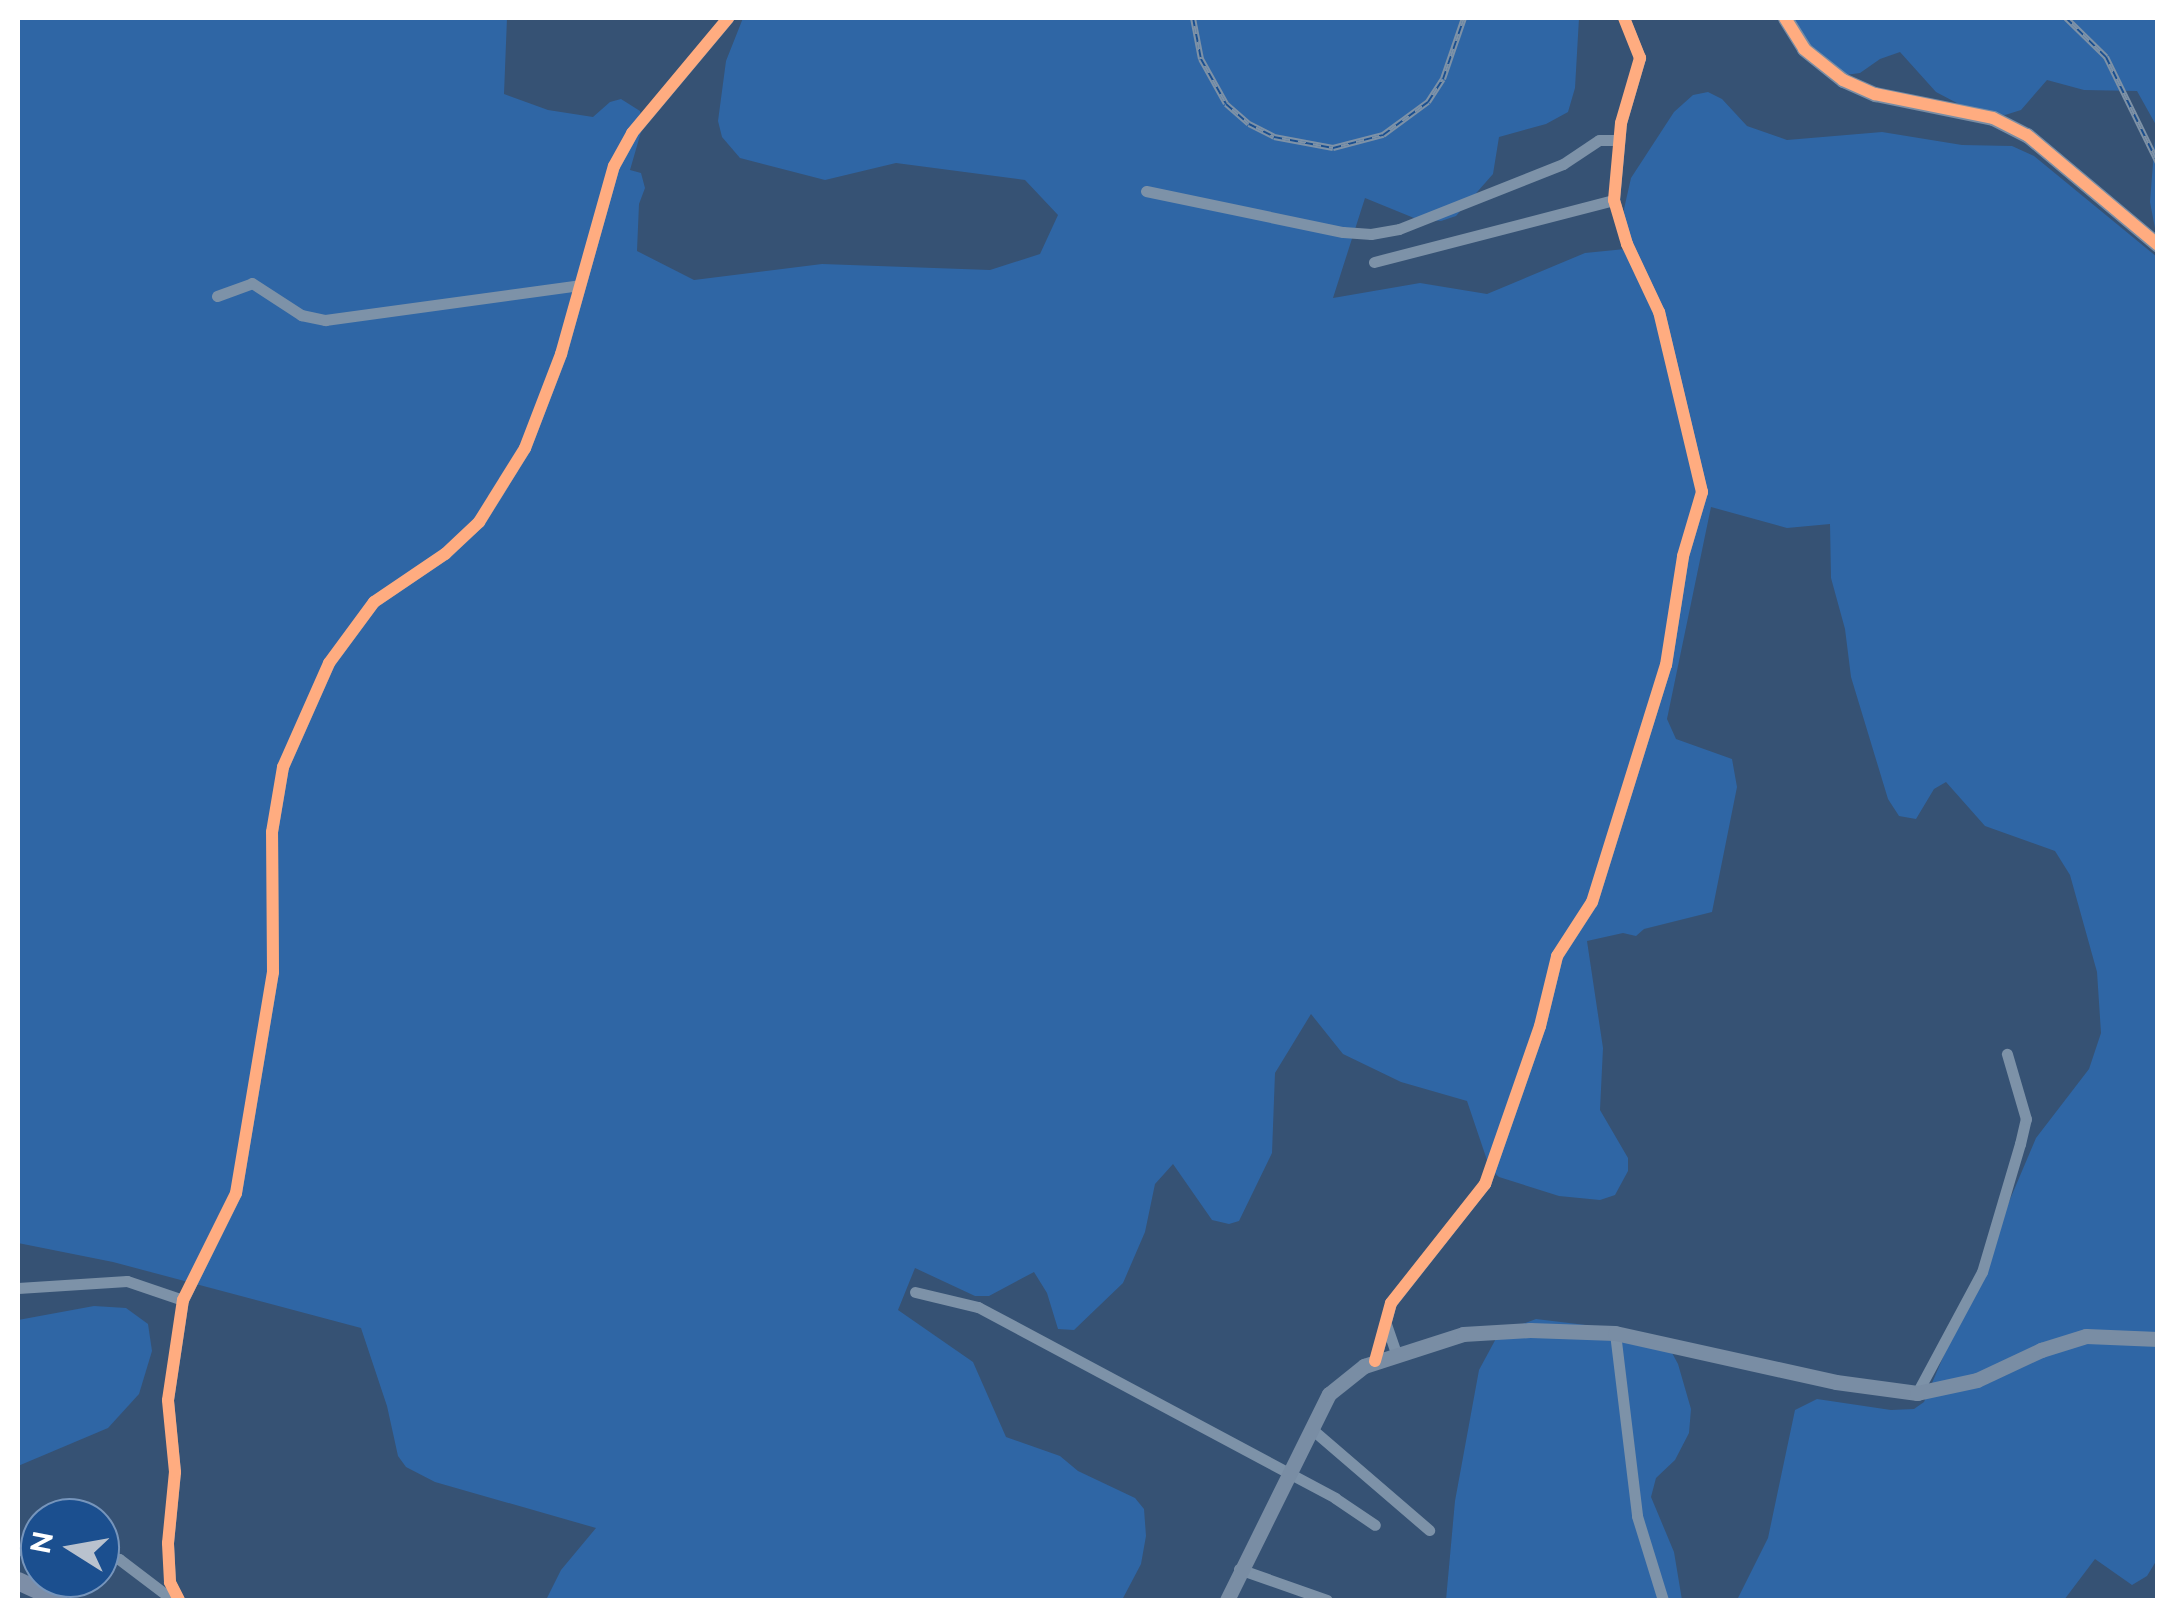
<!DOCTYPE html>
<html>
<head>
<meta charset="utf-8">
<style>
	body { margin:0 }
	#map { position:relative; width:2175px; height:1618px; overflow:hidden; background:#365274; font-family:Raleway,sans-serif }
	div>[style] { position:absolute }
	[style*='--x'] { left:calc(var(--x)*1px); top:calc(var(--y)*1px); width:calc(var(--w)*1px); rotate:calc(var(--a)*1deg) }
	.green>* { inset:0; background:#2f66a5 }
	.street>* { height:11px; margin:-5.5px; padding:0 5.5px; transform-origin:5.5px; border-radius:5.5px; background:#7d92a8 }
	.secondary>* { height:15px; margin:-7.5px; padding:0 7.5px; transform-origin:7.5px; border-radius:7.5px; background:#798da4 }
	.primary>* { height:18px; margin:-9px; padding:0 9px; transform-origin:9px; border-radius:9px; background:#7d8ea7 }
	.rail>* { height:6px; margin-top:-3px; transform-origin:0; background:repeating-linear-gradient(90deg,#1b4f8f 0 8px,#7e92a7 0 16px); box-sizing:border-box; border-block:2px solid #7e92a7 }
	.cycleway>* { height:12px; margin:-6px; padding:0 6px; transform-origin:6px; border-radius:6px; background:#ffac80 }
	span { translate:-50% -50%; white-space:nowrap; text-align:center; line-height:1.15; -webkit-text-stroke:8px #1b4f8f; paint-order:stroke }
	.frame { position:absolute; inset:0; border:20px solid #fff; pointer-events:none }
	.north { position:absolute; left:20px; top:1498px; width:100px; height:100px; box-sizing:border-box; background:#1b4f8f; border:2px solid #7695bc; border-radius:50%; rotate:281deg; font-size:28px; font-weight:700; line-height:40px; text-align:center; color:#fff }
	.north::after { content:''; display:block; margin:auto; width:35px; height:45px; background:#b9c2ce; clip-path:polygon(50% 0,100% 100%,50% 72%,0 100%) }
</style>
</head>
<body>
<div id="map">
	<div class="green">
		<div style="clip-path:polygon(18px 18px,507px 18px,504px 94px,548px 110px,593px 117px,610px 102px,621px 99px,640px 111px,643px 125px,630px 170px,641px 173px,645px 188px,639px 204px,637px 251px,694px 280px,822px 264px,990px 270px,1040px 254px,1058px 215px,1025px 180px,896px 163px,825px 180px,740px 158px,722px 137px,718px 121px,726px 61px,743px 18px,1579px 18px,1575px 88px,1568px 112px,1546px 124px,1499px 137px,1493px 174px,1456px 216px,1441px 221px,1414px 218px,1365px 198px,1333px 298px,1420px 283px,1487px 294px,1585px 253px,1625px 249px,1624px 209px,1631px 178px,1674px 112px,1693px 95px,1708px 92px,1722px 99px,1747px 126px,1787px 140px,1882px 132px,1962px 145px,2012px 146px,2034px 156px,2157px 257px,2158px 1558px,2147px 1576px,2132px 1585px,2095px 1559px,2064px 1600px,1737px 1600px,1768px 1538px,1795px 1410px,1817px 1399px,1891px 1410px,1914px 1409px,1924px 1402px,2036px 1138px,2089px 1069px,2101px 1033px,2097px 972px,2070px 875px,2055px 851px,1985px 826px,1946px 782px,1934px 789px,1916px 819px,1899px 816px,1888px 799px,1851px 677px,1845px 629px,1831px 578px,1830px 524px,1787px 528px,1711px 507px,1667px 719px,1676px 739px,1732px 759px,1737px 787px,1712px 912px,1644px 929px,1636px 936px,1623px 933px,1587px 941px,1603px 1048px,1600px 1110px,1628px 1158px,1628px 1171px,1615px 1195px,1600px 1200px,1559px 1196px,1499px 1177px,1490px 1169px,1467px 1101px,1401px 1082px,1343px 1054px,1311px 1014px,1275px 1073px,1272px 1153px,1239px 1221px,1229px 1224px,1212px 1220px,1173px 1164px,1155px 1184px,1145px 1232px,1123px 1283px,1074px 1330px,1058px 1329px,1047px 1293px,1034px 1272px,989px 1296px,975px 1296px,915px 1268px,898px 1310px,973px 1362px,1006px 1437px,1060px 1456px,1078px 1471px,1135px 1498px,1144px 1509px,1146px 1536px,1141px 1564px,1122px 1600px,546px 1600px,561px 1570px,596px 1528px,435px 1482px,406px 1467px,398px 1456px,387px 1406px,361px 1328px,113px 1262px,18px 1243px)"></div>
		<div style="clip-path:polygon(1781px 18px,2157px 18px,2157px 239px,2150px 202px,2156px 125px,2137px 91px,2084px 90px,2047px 80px,2021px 110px,2005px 115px,1972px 111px,1936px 92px,1900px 52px,1880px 59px,1860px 73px,1838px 76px)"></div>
		<div style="clip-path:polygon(94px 1306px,126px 1308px,148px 1324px,152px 1351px,139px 1394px,108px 1428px,18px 1466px,18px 1320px)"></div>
		<div style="clip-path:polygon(1536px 1319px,1635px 1331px,1671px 1351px,1678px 1364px,1691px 1409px,1689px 1433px,1675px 1460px,1656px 1478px,1651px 1497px,1674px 1552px,1682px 1600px,1446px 1600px,1455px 1501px,1479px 1370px,1499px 1333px)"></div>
	</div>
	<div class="street">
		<div style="--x:1146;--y:191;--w:201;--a:11.8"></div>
		<div style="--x:1343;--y:232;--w:28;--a:4"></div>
		<div style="--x:1371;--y:234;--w:28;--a:-10"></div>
		<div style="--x:1399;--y:229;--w:176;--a:-21.6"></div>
		<div style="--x:1563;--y:164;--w:43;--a:-33.7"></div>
		<div style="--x:1599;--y:140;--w:20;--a:0"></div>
		<div style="--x:1374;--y:262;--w:248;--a:-14.5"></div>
		<div style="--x:217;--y:296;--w:37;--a:-20"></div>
		<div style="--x:252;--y:283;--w:59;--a:33.1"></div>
		<div style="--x:301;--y:315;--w:25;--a:12"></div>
		<div style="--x:325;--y:320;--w:257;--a:-7.8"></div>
		<div style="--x:18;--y:1288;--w:109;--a:-3.7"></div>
		<div style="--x:127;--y:1281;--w:59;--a:18.7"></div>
		<div style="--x:915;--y:1292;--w:65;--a:13.4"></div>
		<div style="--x:978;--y:1307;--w:405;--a:28.1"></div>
		<div style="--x:1335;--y:1498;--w:48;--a:34"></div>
		<div style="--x:1386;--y:1324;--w:31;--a:71"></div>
		<div style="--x:1615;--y:1333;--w:184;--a:83.1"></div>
		<div style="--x:1637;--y:1516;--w:88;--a:72.8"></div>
		<div style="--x:1375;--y:1361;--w:60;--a:-74.6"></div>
		<div style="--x:1391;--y:1303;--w:152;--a:-51.7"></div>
		<div style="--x:1485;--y:1184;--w:167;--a:-70.8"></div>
		<div style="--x:1540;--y:1026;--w:72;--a:-76.3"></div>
		<div style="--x:1557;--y:956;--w:64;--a:-57.1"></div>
		<div style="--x:1592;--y:902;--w:248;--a:-72.7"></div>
		<div style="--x:1666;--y:665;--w:110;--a:-81.1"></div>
		<div style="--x:1683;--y:556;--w:67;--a:-73.5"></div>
		<div style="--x:1702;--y:492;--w:185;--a:-103.4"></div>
		<div style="--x:1659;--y:312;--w:75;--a:-115.2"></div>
		<div style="--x:1627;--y:244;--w:46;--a:-106.5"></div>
		<div style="--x:1614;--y:200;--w:77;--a:-84.8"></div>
		<div style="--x:1621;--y:123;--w:68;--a:-73.7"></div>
		<div style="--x:1640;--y:58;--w:43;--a:-111.8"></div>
		<div style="--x:1917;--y:1393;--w:137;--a:-61.8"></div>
		<div style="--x:1982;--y:1272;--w:134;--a:-73.5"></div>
		<div style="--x:2020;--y:1144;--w:26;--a:-77"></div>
		<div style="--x:2026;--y:1119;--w:68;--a:-106.3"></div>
		<div style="--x:1314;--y:1431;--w:152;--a:40.7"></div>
		<div style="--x:18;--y:1550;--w:22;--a:-3"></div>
		<div style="--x:100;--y:1554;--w:20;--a:15"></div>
		<div style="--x:119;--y:1559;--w:68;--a:37.2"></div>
		<div style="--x:1239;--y:1569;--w:93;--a:19.4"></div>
		<div style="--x:179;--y:1600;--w:20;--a:-117"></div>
		<div style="--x:170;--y:1582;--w:39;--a:-93"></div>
		<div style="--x:168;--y:1543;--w:71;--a:-84.4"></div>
		<div style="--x:175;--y:1472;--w:72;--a:-95.6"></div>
		<div style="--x:168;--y:1400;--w:101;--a:-81.5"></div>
		<div style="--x:183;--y:1300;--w:119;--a:-63.6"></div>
		<div style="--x:236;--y:1193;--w:224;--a:-80.5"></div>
		<div style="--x:273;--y:972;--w:140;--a:-90.4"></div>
		<div style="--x:272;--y:832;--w:66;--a:-80.4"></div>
		<div style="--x:283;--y:767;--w:114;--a:-66.1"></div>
		<div style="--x:329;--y:663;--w:76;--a:-53.6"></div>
		<div style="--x:374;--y:602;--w:86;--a:-34.1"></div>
		<div style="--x:445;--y:554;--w:47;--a:-43.3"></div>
		<div style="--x:479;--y:522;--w:87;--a:-58.1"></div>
		<div style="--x:525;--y:448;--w:101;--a:-69"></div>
		<div style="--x:561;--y:354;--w:195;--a:-74.3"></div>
		<div style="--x:614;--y:166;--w:38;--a:-61"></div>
		<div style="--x:632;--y:133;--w:150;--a:-50.1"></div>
	</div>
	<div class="secondary">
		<div style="--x:1785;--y:18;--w:36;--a:58"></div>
		<div style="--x:1804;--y:49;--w:50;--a:38.5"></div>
		<div style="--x:1843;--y:80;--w:35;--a:24"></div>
		<div style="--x:1875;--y:94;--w:120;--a:11.5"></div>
		<div style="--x:1993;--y:118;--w:38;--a:27"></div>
		<div style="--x:2027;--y:135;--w:171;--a:40"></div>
		<div style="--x:1227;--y:1600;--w:230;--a:-63.7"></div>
		<div style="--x:1329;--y:1394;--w:45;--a:-38.7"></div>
		<div style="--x:1364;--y:1366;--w:104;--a:-17.9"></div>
		<div style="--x:1463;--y:1334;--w:67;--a:-3.4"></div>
		<div style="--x:1530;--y:1330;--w:85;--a:2"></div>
		<div style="--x:1615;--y:1333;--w:226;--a:12.5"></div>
		<div style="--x:1836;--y:1382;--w:82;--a:7.7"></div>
		<div style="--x:1917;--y:1393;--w:61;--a:-12.2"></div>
		<div style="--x:1977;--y:1380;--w:71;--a:-25.1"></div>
		<div style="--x:2041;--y:1350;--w:47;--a:-17.3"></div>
		<div style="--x:2086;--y:1336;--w:72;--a:2.4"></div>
	</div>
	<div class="primary">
		<div style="--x:18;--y:1581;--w:45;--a:24.9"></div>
	</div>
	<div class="rail">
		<div style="--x:1193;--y:18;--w:42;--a:79"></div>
		<div style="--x:1201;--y:59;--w:51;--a:60.9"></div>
		<div style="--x:1226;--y:104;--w:30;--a:41"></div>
		<div style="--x:1249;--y:124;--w:28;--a:27"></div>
		<div style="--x:1274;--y:137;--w:60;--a:10.6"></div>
		<div style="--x:1333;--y:148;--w:52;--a:-14.6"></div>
		<div style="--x:1383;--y:135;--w:56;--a:-36.3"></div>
		<div style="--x:1428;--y:102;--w:27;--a:-57"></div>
		<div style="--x:1443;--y:79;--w:65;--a:-71"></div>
		<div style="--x:2066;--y:18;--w:56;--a:44.3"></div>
		<div style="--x:2106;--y:57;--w:118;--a:63.9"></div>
	</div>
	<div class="cycleway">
		<div style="--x:1785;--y:18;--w:36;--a:58"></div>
		<div style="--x:1804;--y:49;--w:50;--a:38.5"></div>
		<div style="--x:1843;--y:80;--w:35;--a:24"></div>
		<div style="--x:1875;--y:94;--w:120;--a:11.5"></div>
		<div style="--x:1993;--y:118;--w:38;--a:27"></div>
		<div style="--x:2027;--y:135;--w:171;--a:40"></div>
		<div style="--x:1375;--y:1361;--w:60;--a:-74.6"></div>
		<div style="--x:1391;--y:1303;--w:152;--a:-51.7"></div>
		<div style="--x:1485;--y:1184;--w:167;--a:-70.8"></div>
		<div style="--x:1540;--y:1026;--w:72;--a:-76.3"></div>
		<div style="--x:1557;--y:956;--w:64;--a:-57.1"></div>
		<div style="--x:1592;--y:902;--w:248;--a:-72.7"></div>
		<div style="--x:1666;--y:665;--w:110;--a:-81.1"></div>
		<div style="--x:1683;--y:556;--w:67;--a:-73.5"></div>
		<div style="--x:1702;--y:492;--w:185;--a:-103.4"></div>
		<div style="--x:1659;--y:312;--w:75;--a:-115.2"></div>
		<div style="--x:1627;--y:244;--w:46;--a:-106.5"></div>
		<div style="--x:1614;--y:200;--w:77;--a:-84.8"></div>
		<div style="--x:1621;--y:123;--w:68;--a:-73.7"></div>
		<div style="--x:1640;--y:58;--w:43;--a:-111.8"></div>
		<div style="--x:179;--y:1600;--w:20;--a:-117"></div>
		<div style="--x:170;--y:1582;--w:39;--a:-93"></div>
		<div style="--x:168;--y:1543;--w:71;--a:-84.4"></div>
		<div style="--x:175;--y:1472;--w:72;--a:-95.6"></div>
		<div style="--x:168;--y:1400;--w:101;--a:-81.5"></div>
		<div style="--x:183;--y:1300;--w:119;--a:-63.6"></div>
		<div style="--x:236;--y:1193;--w:224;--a:-80.5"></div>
		<div style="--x:273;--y:972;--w:140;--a:-90.4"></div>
		<div style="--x:272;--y:832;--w:66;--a:-80.4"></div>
		<div style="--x:283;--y:767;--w:114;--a:-66.1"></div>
		<div style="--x:329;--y:663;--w:76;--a:-53.6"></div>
		<div style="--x:374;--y:602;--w:86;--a:-34.1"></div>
		<div style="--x:445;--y:554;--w:47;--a:-43.3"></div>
		<div style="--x:479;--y:522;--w:87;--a:-58.1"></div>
		<div style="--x:525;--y:448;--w:101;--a:-69"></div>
		<div style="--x:561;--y:354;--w:195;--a:-74.3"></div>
		<div style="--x:614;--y:166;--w:38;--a:-61"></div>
		<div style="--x:632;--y:133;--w:150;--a:-50.1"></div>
	</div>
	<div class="frame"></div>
	<div class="north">N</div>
</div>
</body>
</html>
